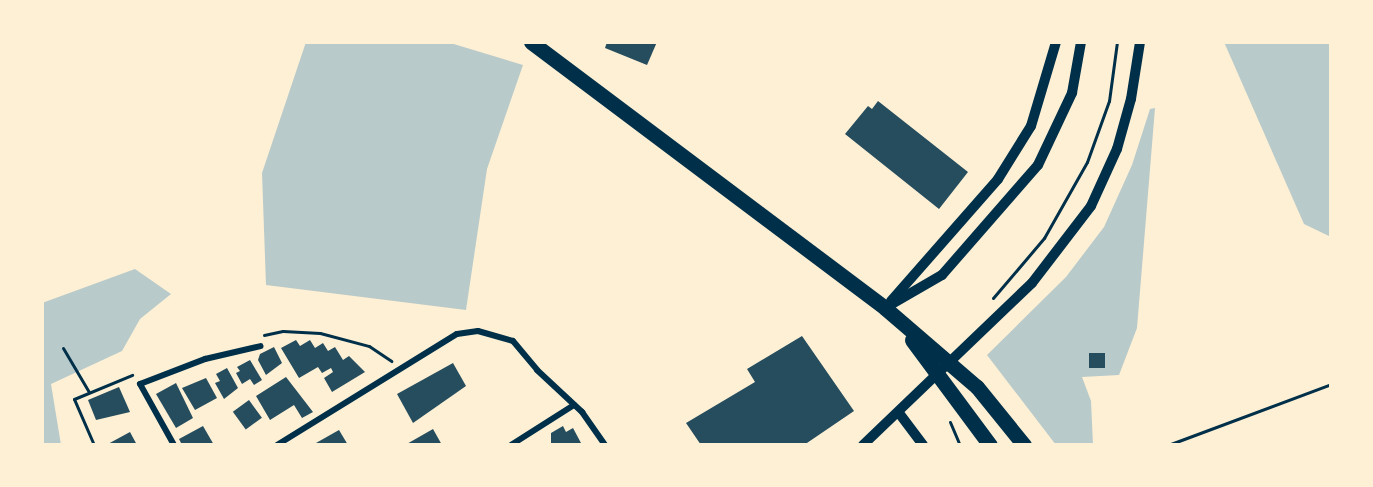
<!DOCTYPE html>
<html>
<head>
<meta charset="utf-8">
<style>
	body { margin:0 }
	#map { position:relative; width:1373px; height:487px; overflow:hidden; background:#fdf0d5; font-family:"Open Sans",sans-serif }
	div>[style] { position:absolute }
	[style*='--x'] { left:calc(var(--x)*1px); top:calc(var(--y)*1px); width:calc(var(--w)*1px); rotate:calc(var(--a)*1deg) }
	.green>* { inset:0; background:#b9caca }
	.building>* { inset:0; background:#264d5e; transform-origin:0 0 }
	.path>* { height:3px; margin:-1.5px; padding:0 1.5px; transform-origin:1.5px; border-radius:1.5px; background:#003049 }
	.minor>* { height:6px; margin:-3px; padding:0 3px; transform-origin:3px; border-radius:3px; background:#003049 }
	.tertiary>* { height:10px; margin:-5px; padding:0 5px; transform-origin:5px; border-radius:5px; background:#003049 }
	.primary>* { height:15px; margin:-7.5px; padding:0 7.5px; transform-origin:7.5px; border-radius:7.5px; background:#003049 }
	span { translate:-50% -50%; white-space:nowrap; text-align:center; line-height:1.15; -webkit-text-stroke:6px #fdf0d5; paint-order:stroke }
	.frame { position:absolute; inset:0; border:44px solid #fdf0d5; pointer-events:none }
</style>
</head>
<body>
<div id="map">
	<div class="green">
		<div style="clip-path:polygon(306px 42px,447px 42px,523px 65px,487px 169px,466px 310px,266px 285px,262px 173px)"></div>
		<div style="clip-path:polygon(1224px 42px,1331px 42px,1331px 237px,1304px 224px)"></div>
		<div style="clip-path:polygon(1155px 108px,1137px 328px,1119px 375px,1082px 377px,1091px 401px,1093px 445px,1056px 445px,987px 355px,1066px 277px,1104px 227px,1132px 165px,1150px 109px)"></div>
		<div style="clip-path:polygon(135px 269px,171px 294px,140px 319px,122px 351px,51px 384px,61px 445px,42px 445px,42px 303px)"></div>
	</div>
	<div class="building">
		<div style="clip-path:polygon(607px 42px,657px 42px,647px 65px,605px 48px)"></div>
		<div style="clip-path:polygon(878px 101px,968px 172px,939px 209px,845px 134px,868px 106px,872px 109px)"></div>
		<div style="clip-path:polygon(802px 336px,854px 411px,804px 445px,701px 445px,686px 423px,755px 382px,747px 369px)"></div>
		<div style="clip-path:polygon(296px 340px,300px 346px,310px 340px,315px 348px,323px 343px,328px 351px,335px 347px,343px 360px,349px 356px,365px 372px,332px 392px,324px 378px,333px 372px,331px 368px,322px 373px,318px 367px,299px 378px,281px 348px)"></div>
		<div style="clip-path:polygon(274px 347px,282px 363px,266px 375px,258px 360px,260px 354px)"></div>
		<div style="left:1089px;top:353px;width:16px;height:15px"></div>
		<div style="clip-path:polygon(250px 360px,262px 380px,254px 385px,250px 379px,242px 384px,236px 373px,240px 371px,237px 367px)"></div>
		<div style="clip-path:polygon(453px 363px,466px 386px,413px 423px,397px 394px)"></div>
		<div style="clip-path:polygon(227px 368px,238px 388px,224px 399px,215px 383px,220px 381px,216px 374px)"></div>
		<div style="clip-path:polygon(286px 377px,313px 412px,302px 418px,294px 405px,270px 420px,256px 396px)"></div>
		<div style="clip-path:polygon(206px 378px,217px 398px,195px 410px,182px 388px)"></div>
		<div style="clip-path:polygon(176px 383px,193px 418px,176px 428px,156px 394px)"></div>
		<div style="clip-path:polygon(119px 387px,130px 412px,96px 420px,88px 400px)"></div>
		<div style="left:249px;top:400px;width:22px;height:20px;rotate:54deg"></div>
		<div style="clip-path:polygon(203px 426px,214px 445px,182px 445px,179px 439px)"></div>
		<div style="clip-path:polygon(563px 426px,566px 432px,573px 428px,581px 443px,551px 445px,551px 433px)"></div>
		<div style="clip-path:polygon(433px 429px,442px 445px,405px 445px)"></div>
		<div style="clip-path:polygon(339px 430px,348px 445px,317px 445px,316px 443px)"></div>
		<div style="clip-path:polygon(130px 432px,137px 445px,106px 445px)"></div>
	</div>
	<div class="path">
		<div style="--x:993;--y:298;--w:79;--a:-49.6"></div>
		<div style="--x:1044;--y:238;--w:87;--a:-60.5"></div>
		<div style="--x:1087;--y:162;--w:65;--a:-70.2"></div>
		<div style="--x:1109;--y:101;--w:60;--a:-82.3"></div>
		<div style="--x:264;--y:335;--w:19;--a:-12"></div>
		<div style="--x:283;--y:331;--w:37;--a:3"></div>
		<div style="--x:320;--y:333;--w:51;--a:14.9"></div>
		<div style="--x:369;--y:346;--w:27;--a:34"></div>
		<div style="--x:63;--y:348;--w:51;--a:59.4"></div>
		<div style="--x:950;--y:422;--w:25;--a:67"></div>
		<div style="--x:94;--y:445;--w:50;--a:-113.5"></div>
		<div style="--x:74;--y:399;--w:63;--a:-22.5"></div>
		<div style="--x:1168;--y:445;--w:174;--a:-20.5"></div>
	</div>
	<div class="minor">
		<div style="--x:174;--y:445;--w:70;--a:-119.1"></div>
		<div style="--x:140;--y:384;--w:70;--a:-21"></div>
		<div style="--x:205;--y:359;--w:57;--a:-13.1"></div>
		<div style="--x:277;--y:445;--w:211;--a:-31.7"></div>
		<div style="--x:457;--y:334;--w:21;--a:-8"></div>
		<div style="--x:478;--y:331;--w:36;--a:16"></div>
		<div style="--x:513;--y:341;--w:38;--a:50"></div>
		<div style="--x:537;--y:370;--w:62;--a:43"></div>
		<div style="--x:582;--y:412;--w:40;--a:55.1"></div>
		<div style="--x:511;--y:445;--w:75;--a:-32.4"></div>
	</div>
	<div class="tertiary">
		<div style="--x:891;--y:301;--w:162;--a:-48.7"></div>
		<div style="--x:998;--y:179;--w:62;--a:-58.1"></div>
		<div style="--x:1031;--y:126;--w:88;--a:-73.4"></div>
		<div style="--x:885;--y:308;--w:66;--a:-30.1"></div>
		<div style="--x:942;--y:275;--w:146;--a:-48.9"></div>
		<div style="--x:1038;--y:165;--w:80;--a:-64.7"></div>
		<div style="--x:1072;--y:93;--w:52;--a:-80"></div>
		<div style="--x:899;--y:413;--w:40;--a:53"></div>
		<div style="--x:863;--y:445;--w:234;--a:-43.8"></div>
		<div style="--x:1032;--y:283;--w:97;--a:-52.5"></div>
		<div style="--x:1091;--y:206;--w:63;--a:-65.5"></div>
		<div style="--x:1117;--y:149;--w:52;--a:-74.4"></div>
		<div style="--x:1131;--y:99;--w:58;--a:-81"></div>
	</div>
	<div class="primary">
		<div style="--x:531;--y:42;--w:443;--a:36.9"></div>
		<div style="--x:885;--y:308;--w:121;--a:40.7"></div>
		<div style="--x:977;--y:387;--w:75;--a:51"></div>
		<div style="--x:912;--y:340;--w:131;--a:53.4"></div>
	</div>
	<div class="frame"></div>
</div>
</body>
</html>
